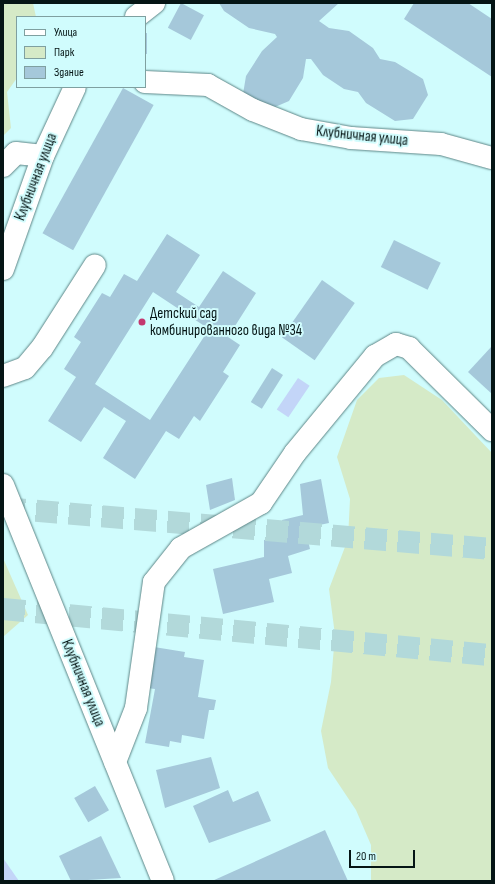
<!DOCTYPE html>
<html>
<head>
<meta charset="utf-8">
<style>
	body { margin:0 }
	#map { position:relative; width:495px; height:884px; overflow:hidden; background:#d0fcfd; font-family:"Sofia Sans Condensed",sans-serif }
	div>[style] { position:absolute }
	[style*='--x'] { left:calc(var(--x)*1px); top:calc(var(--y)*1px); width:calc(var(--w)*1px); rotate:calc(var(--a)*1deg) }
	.green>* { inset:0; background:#d5eac7 }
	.water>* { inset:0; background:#c3d5f8; transform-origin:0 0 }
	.building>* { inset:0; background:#a5c8da; transform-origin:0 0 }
	.major-tunnel>* { height:22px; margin-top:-11px; transform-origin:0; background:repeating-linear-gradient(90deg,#b2d9da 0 22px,transparent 0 33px) }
	.roads { filter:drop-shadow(0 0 1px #5d8687) drop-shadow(0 0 1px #5d8687) }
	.minor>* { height:22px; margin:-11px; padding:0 11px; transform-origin:11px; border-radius:11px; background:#fff }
	.dots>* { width:11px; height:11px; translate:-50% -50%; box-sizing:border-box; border:2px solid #d0fcfd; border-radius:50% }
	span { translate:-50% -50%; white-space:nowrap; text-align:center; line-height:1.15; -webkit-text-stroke:4px #d0fcfd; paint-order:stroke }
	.street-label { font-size:15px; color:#051515 }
	.poi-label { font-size:15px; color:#051515 }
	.left { translate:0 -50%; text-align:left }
	.frame { position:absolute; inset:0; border:4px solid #051515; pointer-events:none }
	.legend { position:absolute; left:16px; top:16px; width:130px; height:72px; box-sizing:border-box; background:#d0fcfd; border:1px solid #7fa0a0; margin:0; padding:5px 7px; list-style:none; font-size:12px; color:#051515 }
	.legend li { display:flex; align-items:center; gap:8px; height:20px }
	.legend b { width:20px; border:1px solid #7fa0a0 }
	.scale { position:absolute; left:349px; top:850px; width:66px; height:18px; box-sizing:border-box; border:2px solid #051515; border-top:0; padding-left:5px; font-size:12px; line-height:14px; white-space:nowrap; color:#051515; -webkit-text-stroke:3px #d0fcfd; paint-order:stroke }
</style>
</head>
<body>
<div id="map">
	<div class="green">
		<div style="clip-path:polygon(3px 3px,33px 3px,36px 17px,17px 17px,17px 78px,7px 92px,11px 128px,3px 136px)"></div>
		<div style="clip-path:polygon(404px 375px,442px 400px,492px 453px,492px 881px,371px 881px,371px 845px,356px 810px,328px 768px,321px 731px,331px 682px,335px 635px,329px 589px,348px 539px,350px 499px,337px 457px,357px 400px,379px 378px)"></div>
		<div style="clip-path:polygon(3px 558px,28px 615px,3px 637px)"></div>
	</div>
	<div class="water">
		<div style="left:298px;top:378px;width:14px;height:38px;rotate:34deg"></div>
		<div style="clip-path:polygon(3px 858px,19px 881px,3px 881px)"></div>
	</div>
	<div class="building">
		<div style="left:181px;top:3px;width:26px;height:28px;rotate:28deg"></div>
		<div style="clip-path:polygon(219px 3px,339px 3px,319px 21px,329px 28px,349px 31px,373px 48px,380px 59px,395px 62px,423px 79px,428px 95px,413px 119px,395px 121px,366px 103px,358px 92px,344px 89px,323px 75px,311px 59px,306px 59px,303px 78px,289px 101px,268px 110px,243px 94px,246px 76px,262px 51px,277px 37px,275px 34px,249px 28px,224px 11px)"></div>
		<div style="clip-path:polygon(414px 3px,468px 3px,492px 19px,492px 77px,404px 19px)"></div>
		<div style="left:145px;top:33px;width:2px;height:21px"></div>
		<div style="left:123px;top:88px;width:35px;height:166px;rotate:29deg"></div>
		<div style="clip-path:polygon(evenodd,167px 234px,200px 255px,176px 292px,199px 307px,223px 271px,256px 293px,228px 337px,240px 345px,223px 372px,229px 376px,200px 421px,194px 416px,179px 439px,166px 431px,135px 479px,103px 458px,126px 421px,104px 407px,81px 442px,48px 421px,76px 377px,64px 369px,81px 342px,74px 337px,102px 293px,110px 297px,124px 274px,137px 281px,167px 234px,153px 292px,209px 329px,150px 420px,95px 384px,153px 292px)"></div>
		<div style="left:394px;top:240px;width:52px;height:30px;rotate:26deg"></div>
		<div style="left:322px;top:280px;width:40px;height:70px;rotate:35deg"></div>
		<div style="clip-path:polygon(492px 346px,492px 394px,468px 372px)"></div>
		<div style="left:272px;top:368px;width:13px;height:40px;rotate:32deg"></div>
		<div style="clip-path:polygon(232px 478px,235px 500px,210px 510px,206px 485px)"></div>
		<div style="clip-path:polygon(321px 479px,329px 523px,305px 528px,310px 549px,288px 556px,292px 573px,269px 579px,274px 602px,223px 614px,213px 569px,264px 557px,264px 540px,284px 536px,282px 520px,303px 515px,300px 484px)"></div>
		<div style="clip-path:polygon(154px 647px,185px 652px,184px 657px,204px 660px,198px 697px,216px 700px,214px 710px,209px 710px,204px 739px,182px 735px,181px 743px,170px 741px,169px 747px,145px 743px,155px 689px,147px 688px)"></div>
		<div style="clip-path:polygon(211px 757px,220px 788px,165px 808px,156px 770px)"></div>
		<div style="left:95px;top:786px;width:28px;height:24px;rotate:60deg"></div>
		<div style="clip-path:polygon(228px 790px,233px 802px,258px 791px,271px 821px,209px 843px,193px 806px)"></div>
		<div style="clip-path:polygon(325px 830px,348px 881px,212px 881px)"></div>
		<div style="clip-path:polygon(101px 836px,121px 878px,71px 881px,59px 856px)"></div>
	</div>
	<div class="major-tunnel">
		<div style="--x:3;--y:508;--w:491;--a:4.8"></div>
		<div style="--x:3;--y:609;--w:491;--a:5.4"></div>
	</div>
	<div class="roads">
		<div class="minor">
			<div style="--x:136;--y:17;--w:23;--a:-38"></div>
			<div style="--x:145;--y:82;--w:63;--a:2.7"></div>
			<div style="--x:208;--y:85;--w:51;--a:29.1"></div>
			<div style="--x:253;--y:110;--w:52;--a:21.6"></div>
			<div style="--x:301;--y:129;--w:51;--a:10.2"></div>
			<div style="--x:351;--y:138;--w:90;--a:3.8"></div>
			<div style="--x:441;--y:144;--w:53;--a:15.4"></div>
			<div style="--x:3;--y:166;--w:18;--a:-45"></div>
			<div style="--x:16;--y:153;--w:27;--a:6"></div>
			<div style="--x:3;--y:269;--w:120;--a:-70.5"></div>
			<div style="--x:43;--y:156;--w:76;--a:-65.1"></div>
			<div style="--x:3;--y:376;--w:23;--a:-20"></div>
			<div style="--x:25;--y:368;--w:26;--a:-50"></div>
			<div style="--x:42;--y:348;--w:98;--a:-57.4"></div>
			<div style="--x:3;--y:485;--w:427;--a:68"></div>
			<div style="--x:115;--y:762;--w:58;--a:-68.7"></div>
			<div style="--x:136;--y:708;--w:127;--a:-81.9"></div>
			<div style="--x:154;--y:582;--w:43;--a:-51.5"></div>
			<div style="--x:181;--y:548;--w:92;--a:-29.4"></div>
			<div style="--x:261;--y:503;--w:60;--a:-55.8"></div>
			<div style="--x:295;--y:453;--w:126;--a:-50.5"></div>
			<div style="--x:375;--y:356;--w:24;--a:-30"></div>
			<div style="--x:396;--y:344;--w:14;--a:17"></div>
			<div style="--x:409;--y:348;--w:117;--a:44.7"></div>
		</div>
	</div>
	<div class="dots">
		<div style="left:142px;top:322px;background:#c3386f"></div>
	</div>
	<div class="street-label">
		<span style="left:362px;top:136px;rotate:6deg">Клубничная улица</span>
		<span style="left:36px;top:177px;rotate:-69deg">Клубничная улица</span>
		<span style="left:83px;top:683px;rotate:68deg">Клубничная улица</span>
	</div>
	<div class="poi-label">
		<span class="left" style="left:150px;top:322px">Детский сад<br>комбинированного вида №34</span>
	</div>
	<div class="frame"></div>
	<ul class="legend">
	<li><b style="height:5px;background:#fff"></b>Улица</li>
	<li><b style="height:11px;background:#d5eac7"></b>Парк</li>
	<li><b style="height:11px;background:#a5c8da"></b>Здание</li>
	</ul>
	<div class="scale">20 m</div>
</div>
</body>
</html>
